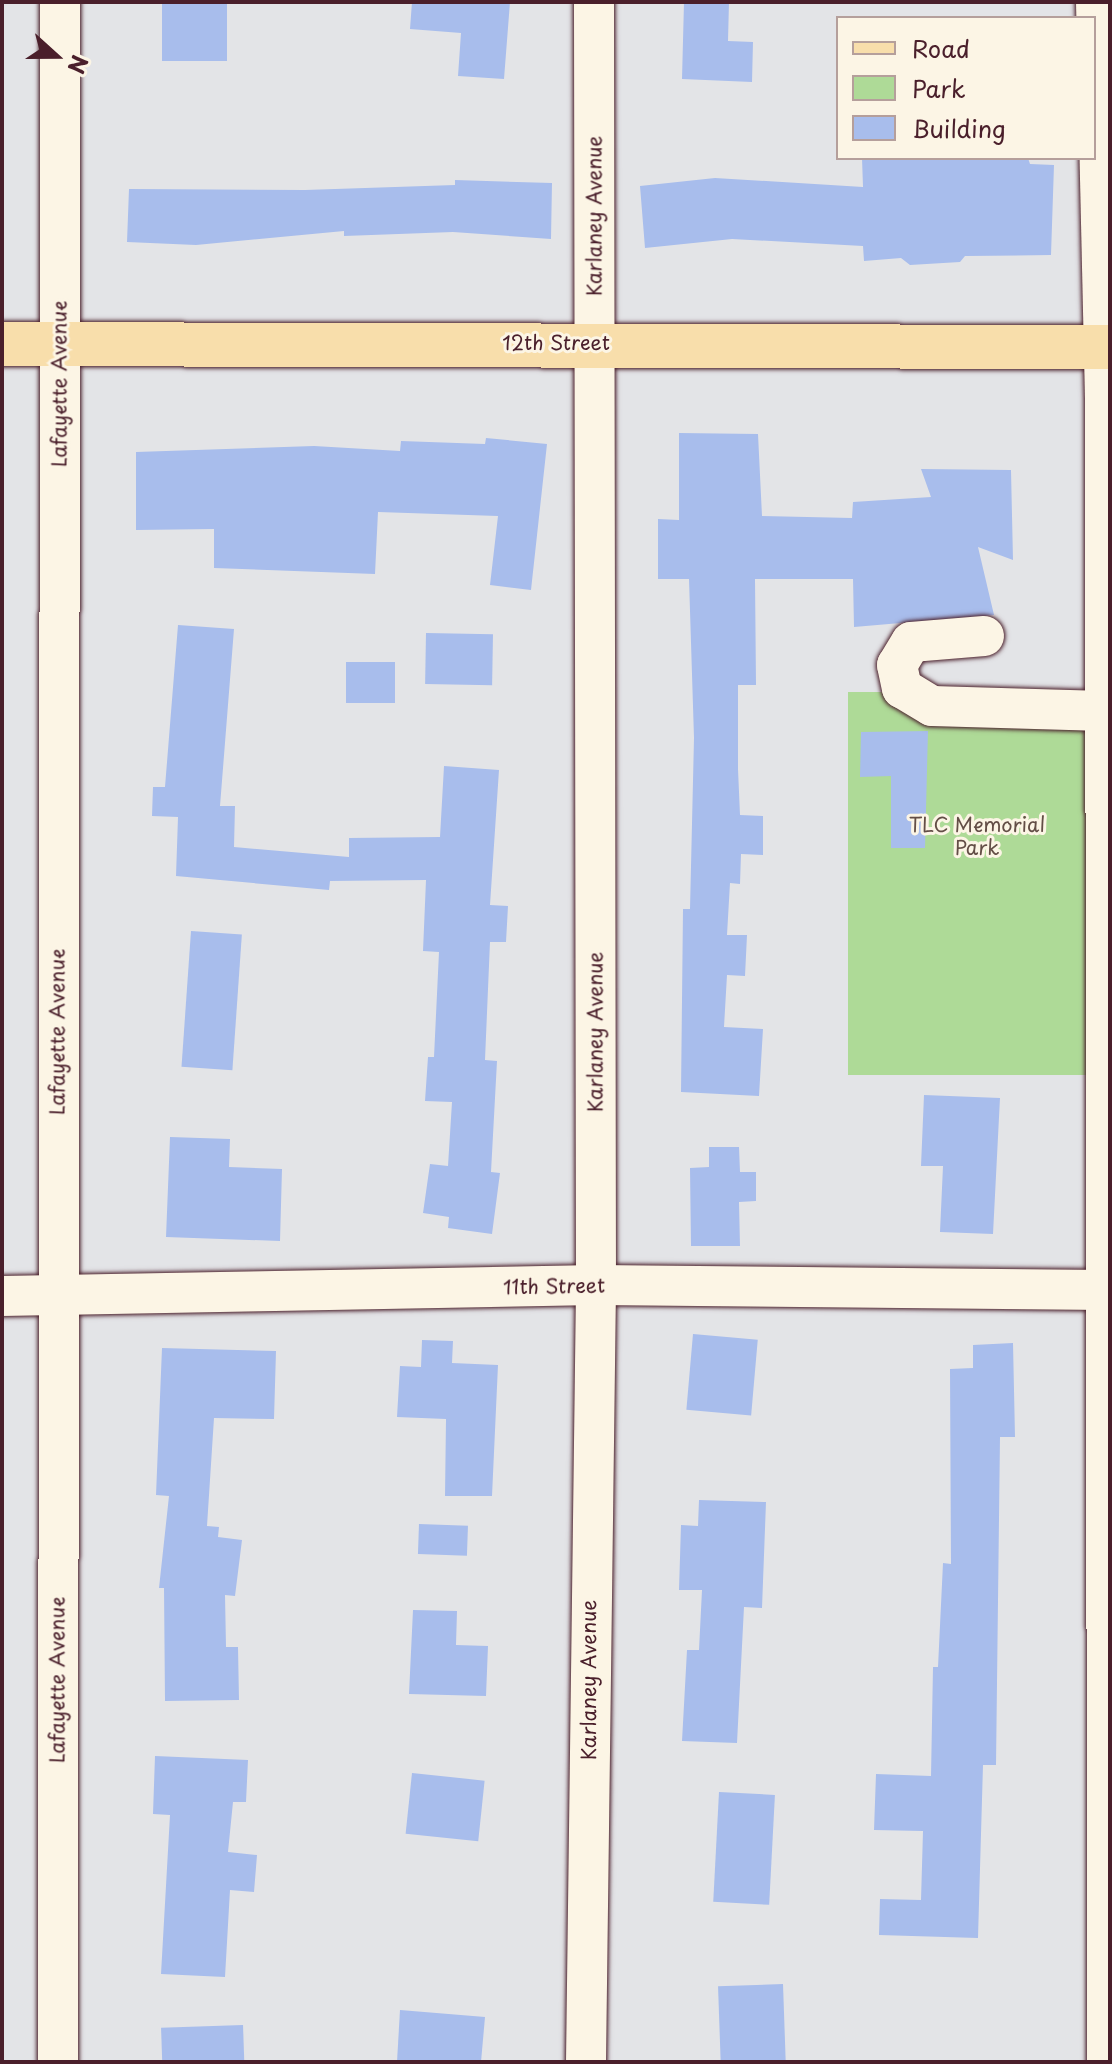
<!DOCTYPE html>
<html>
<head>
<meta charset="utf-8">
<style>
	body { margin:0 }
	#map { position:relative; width:1112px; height:2064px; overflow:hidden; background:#e3e4e7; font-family:"Playpen Sans",sans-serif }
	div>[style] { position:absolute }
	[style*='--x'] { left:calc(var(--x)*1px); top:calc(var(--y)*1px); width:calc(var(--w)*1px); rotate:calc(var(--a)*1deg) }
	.green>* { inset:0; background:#aeda97; transform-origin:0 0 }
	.building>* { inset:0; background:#a8bdec; transform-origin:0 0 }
	.roads { filter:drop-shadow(0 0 2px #4a1f2b) drop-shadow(0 0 2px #4a1f2b) }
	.minor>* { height:40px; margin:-20px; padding:0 20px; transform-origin:20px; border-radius:20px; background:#fcf5e5 }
	.major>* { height:44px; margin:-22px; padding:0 22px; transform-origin:22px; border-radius:22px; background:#f8deab }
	span { translate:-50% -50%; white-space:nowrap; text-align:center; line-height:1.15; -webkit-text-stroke:6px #fcf5e5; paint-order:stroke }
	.street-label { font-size:20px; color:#4a1f2b }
	.park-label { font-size:20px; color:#634e46 }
	.frame { position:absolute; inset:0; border:4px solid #4a1f2b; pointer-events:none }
	.legend { position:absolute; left:836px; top:16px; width:260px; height:144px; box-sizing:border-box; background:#fcf5e5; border:2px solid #b59f9b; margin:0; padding:10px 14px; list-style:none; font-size:24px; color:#4a1f2b }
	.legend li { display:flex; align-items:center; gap:16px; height:40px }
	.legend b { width:40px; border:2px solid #b59f9b }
	.north { position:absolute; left:16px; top:16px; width:80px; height:80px; -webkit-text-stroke:6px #fcf5e5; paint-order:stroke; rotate:111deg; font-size:22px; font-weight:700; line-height:32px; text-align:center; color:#4a1f2b }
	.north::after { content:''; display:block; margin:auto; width:28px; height:36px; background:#4a1f2b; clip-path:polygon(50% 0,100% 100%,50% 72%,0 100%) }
</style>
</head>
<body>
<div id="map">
	<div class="green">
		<div style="left:848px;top:692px;width:256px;height:383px"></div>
	</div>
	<div class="building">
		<div style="left:162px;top:2px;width:65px;height:59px"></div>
		<div style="clip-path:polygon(412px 2px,510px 2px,504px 79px,458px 76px,461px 33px,410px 29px)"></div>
		<div style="clip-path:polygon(684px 2px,729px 2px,728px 41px,753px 42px,752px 82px,682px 79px)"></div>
		<div style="clip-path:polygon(862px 158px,1028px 158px,1030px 164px,1054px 165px,1051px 255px,965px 256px,960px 262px,910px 265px,901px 258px,864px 261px,863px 246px,732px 239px,645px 248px,640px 186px,715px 178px,863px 187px)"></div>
		<div style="clip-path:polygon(455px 180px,552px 183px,551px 239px,453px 232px,344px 236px,344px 231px,196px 245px,127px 242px,129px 189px,305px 190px,455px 185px)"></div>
		<div style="clip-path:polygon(679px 433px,758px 434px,762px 516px,852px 518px,853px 502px,931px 497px,921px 469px,1011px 470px,1013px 560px,978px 547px,994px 615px,854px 627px,853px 579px,755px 579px,756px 685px,738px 685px,738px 769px,740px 815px,763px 816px,763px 855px,741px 854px,740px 884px,730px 883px,727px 935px,747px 935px,745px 976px,727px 975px,724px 1027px,763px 1029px,759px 1096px,681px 1092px,683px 909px,690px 909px,694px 738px,689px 579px,658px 579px,658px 519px,679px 520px)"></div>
		<div style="clip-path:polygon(486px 438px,547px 444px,531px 590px,490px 585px,498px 516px,378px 512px,375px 574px,214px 568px,214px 529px,136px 530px,136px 452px,314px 446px,400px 451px,401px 441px,485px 444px)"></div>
		<div style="clip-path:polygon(178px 625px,234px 629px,220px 806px,235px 806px,234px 847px,349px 857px,349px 838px,440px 837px,444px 766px,499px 770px,490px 905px,508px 906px,506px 942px,490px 942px,485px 1060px,497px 1061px,491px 1172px,500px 1173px,492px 1234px,448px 1228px,449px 1217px,423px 1213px,430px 1164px,448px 1166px,452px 1102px,425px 1101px,428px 1057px,434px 1057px,439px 952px,423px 951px,426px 880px,330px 881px,329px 890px,176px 876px,178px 817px,152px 816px,153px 787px,165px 787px)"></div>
		<div style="left:426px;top:633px;width:67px;height:51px;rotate:1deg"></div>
		<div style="left:346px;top:662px;width:49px;height:41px"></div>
		<div style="clip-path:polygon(928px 731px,925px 848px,891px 848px,891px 776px,860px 777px,861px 732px)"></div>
		<div style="left:191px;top:931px;width:51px;height:136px;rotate:4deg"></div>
		<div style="clip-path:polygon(924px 1095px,1000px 1098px,993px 1234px,940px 1232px,943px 1166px,921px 1166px)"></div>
		<div style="clip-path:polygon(170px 1137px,230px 1139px,229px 1167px,282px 1169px,280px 1241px,166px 1237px)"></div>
		<div style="clip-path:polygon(709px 1147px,739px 1147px,740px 1172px,756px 1172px,756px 1201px,739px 1202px,740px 1246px,691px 1246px,690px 1168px,709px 1167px)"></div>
		<div style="left:693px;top:1334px;width:65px;height:76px;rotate:5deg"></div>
		<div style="clip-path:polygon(422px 1340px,453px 1341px,452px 1363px,498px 1365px,492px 1496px,445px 1496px,446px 1419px,397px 1417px,400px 1366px,421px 1367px)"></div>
		<div style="clip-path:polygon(1013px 1343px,1015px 1437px,1000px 1437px,996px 1765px,983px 1765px,978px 1938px,879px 1935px,880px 1899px,921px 1900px,923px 1831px,874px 1830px,876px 1774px,931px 1776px,933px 1667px,938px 1667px,943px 1563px,951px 1564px,950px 1369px,973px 1368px,973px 1345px)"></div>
		<div style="clip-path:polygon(162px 1348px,276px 1351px,274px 1419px,214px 1418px,207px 1526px,219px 1527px,218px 1537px,242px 1540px,235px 1596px,225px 1595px,226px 1647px,238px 1647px,239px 1700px,165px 1701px,164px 1588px,159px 1588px,169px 1496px,156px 1495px)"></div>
		<div style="clip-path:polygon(699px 1500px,766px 1502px,762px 1608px,744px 1607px,737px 1743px,682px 1741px,687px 1650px,699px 1650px,702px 1590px,679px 1590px,681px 1525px,698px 1526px)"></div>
		<div style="left:419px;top:1524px;width:49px;height:30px;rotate:2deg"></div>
		<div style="clip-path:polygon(413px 1610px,457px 1611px,456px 1645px,488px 1646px,486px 1696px,409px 1694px)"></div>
		<div style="clip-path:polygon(155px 1756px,248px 1760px,246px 1802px,233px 1802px,228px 1852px,257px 1855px,254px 1892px,230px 1890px,225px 1977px,161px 1974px,170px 1815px,153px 1814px)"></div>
		<div style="left:412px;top:1773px;width:73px;height:61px;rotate:6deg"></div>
		<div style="left:719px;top:1792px;width:56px;height:110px;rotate:3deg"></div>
		<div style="left:783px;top:1984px;width:78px;height:65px;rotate:88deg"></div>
		<div style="clip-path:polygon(400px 2010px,485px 2017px,481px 2062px,397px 2062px)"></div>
		<div style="left:243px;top:2025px;width:37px;height:82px;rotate:88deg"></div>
	</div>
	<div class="roads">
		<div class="minor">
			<div style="--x:1096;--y:2;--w:395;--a:88.7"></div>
			<div style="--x:1105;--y:397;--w:1665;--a:89.93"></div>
			<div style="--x:984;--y:636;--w:73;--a:175.3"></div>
			<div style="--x:911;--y:642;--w:27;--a:121"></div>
			<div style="--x:897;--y:665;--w:24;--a:78"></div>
			<div style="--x:902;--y:688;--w:35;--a:31"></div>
			<div style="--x:932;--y:706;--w:172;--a:1.7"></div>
			<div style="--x:2;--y:1296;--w:594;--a:-1.06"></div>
			<div style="--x:596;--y:1285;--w:510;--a:0.56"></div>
			<div style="--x:58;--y:2062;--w:2060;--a:-89.94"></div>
			<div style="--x:586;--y:2062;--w:777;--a:-89.26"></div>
			<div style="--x:596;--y:1285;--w:1283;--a:-90.09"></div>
		</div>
		<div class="major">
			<div style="--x:2;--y:344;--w:1108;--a:0.16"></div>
		</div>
	</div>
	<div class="street-label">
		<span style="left:594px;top:216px;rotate:-90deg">Karlaney Avenue</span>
		<span style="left:556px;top:342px">12th Street</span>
		<span style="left:59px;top:384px;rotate:-90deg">Lafayette Avenue</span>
		<span style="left:57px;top:1032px;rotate:-90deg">Lafayette Avenue</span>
		<span style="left:595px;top:1032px;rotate:-90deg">Karlaney Avenue</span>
		<span style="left:554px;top:1286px;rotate:-1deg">11th Street</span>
		<span style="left:57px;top:1680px;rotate:-90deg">Lafayette Avenue</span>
		<span style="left:588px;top:1680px;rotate:-90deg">Karlaney Avenue</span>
	</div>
	<div class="park-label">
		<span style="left:977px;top:836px">TLC Memorial<br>Park</span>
	</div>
	<div class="frame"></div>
	<ul class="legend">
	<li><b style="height:10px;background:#f8deab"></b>Road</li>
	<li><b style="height:22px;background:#aeda97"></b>Park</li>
	<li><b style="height:22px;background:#a8bdec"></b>Building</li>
	</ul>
	<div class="north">N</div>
</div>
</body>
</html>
